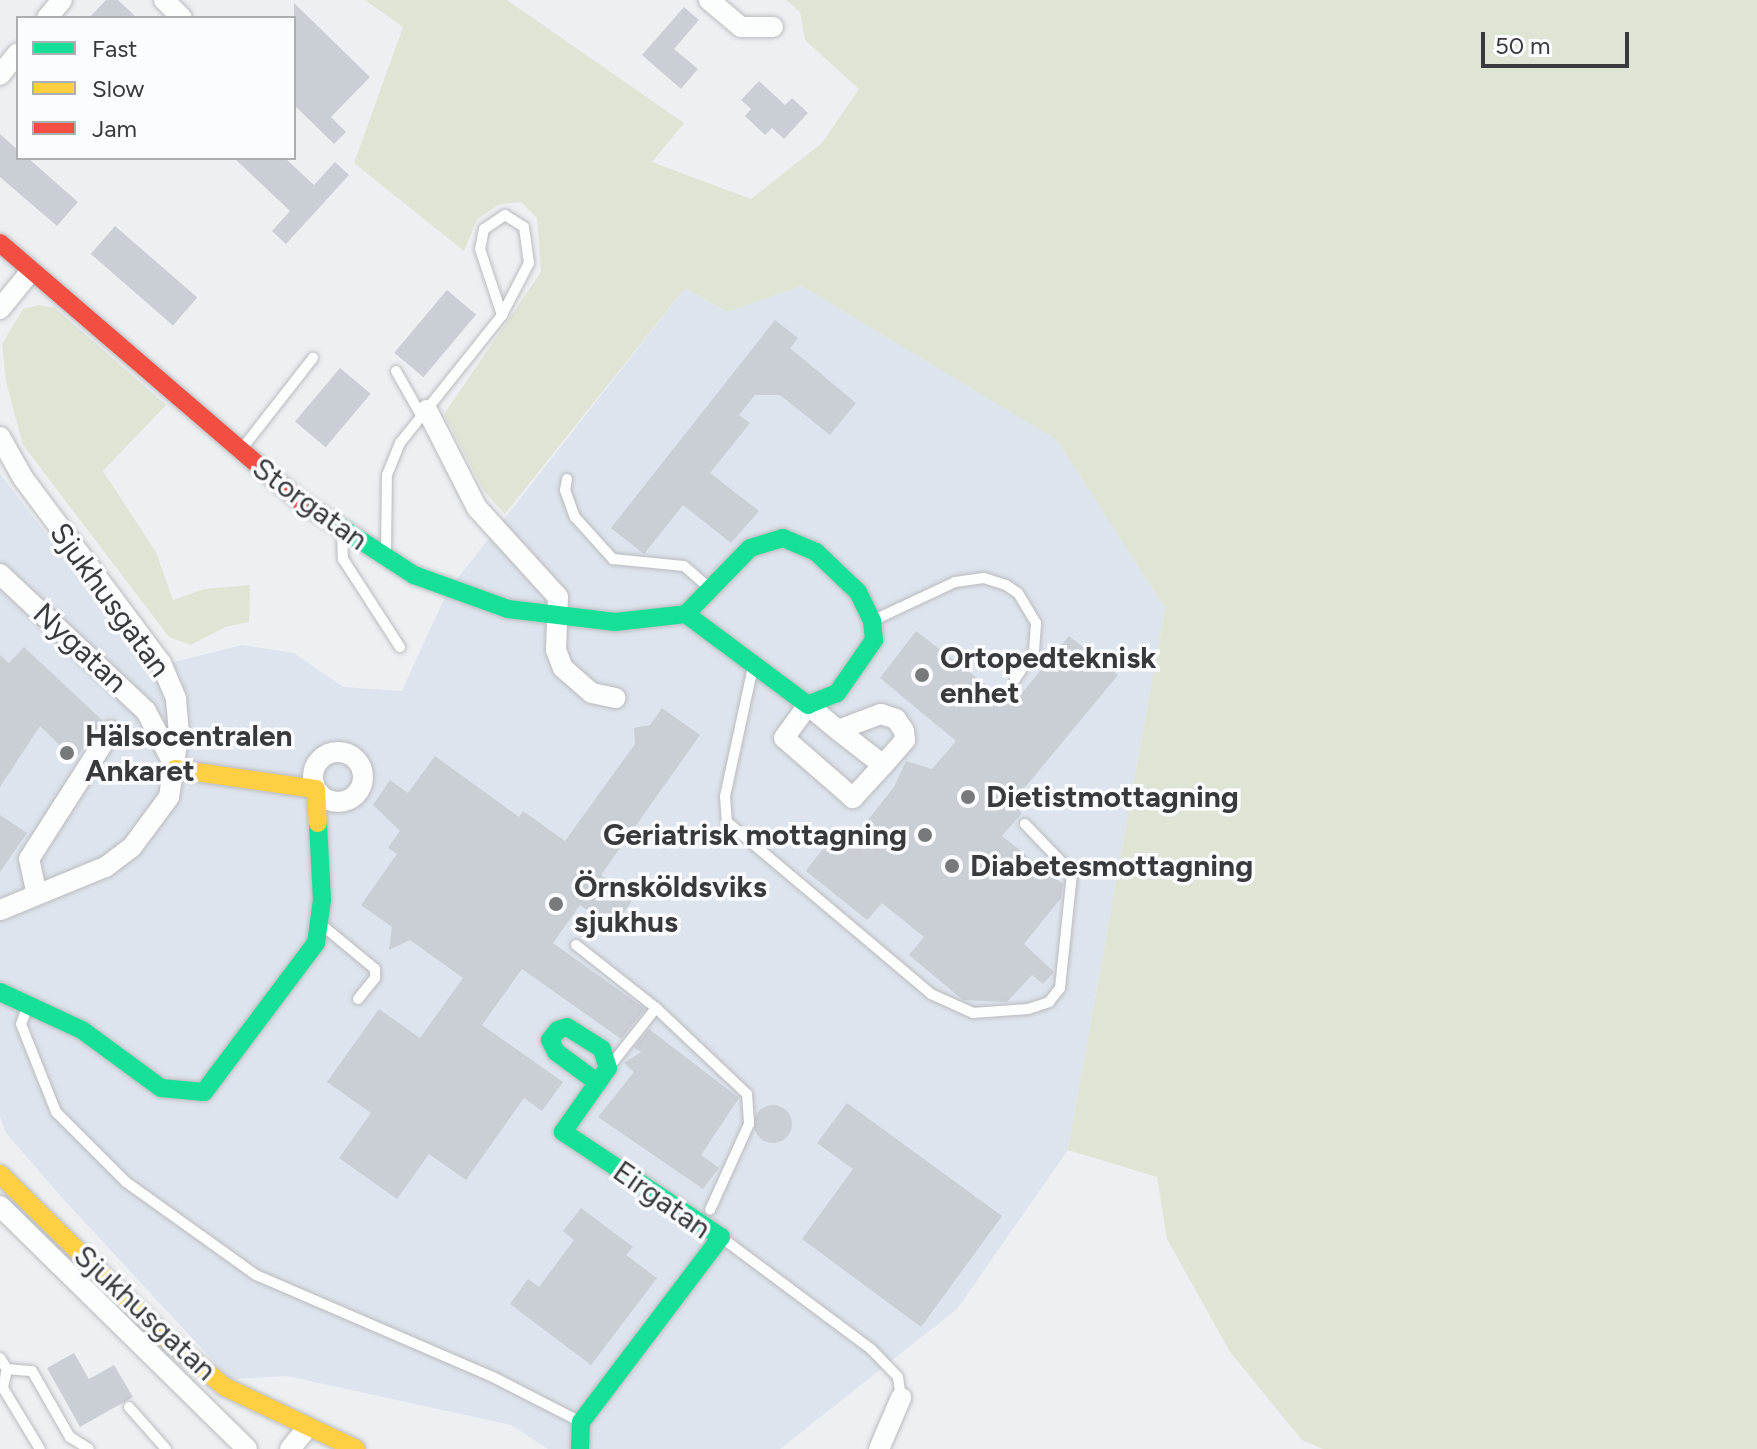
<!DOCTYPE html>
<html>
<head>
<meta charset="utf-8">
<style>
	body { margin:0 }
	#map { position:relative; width:1757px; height:1449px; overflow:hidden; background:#edf0f3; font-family:Figtree,sans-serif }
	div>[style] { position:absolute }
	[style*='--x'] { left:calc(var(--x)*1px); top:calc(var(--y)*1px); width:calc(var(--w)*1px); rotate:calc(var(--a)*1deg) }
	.built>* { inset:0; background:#dee4ed }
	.green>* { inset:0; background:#dee5d5 }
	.building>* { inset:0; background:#caced5; transform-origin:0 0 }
	.round { border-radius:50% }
	.roads { filter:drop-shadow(0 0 2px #b9bbbd) drop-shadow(0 0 2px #b9bbbd) }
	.lane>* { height:10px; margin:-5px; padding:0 5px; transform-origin:5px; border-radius:5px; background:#fcfdfd }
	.street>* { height:20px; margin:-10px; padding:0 10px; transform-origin:10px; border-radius:10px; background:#fcfdfd }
	.street>.ring { margin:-10px; padding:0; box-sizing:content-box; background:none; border:20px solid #fcfdfd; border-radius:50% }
	.fast>* { height:18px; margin:-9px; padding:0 9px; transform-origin:9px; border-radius:9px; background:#16e098 }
	.slow>* { height:18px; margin:-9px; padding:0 9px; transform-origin:9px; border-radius:9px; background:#ffcf43 }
	.jam>* { height:18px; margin:-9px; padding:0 9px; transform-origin:9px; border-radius:9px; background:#f24e42 }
	.dots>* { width:22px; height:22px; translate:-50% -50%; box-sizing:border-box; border:4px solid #fafcff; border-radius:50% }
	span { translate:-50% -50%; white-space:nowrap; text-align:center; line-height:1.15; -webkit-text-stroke:7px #fafcff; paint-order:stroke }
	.street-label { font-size:30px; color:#383a3d }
	.poi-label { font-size:30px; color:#383a3d; font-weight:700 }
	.left { translate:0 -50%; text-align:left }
	.right { translate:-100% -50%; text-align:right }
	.legend { position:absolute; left:16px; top:16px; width:280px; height:144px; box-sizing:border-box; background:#fafcff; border:2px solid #acaeb1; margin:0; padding:10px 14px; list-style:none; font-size:24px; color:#383a3d }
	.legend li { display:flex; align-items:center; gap:16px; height:40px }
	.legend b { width:40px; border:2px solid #acaeb1 }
	.scale { position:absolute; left:1481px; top:32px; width:148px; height:36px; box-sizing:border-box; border:4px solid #383a3d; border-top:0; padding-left:10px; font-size:24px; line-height:28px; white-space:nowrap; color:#383a3d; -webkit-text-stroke:6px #fafcff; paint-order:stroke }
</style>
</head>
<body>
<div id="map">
	<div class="built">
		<div style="clip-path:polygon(802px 286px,1057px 439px,1165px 608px,1068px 1150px,957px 1309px,780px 1449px,548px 1449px,511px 1425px,287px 1376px,230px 1379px,65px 1201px,6px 1133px,0 1117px,0 474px,150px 668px,242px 645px,294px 653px,343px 687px,402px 691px,447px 592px,685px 288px,727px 312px)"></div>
	</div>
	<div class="green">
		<div style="clip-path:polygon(365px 0,507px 0,684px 123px,652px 162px,751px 199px,822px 143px,859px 89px,805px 40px,800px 12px,786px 0,1757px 0,1757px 1449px,1323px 1449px,1302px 1440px,1230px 1352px,1167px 1239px,1157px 1177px,1068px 1150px,1165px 608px,1057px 440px,802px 286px,727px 312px,685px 288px,505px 514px,484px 491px,444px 414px,541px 272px,537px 218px,521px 202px,500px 204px,477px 219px,464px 251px,354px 163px,403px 27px)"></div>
		<div style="clip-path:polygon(39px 305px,55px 308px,166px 405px,103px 471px,156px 552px,173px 600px,204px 589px,250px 585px,249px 622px,225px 627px,191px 645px,169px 637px,23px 445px,6px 382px,2px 344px,23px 309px)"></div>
	</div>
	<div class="building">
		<div style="clip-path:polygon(106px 0,118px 0,137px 18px,89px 18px)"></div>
		<div style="clip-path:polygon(294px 3px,370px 77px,331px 117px,346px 132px,334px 144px,294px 105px)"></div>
		<div style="clip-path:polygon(684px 7px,699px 20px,674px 49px,698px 69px,681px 89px,642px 55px)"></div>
		<div style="clip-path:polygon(759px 81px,785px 105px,792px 98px,808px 113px,784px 139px,772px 128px,765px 135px,745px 116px,751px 109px,741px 100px)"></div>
		<div style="clip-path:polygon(0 134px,18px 150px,18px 158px,28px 158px,78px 202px,57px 226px,0 177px)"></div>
		<div style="clip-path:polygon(234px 158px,285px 158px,314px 185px,335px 162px,349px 175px,286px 244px,272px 231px,290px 211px)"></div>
		<div style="left:115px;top:226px;width:109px;height:37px;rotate:41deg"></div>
		<div style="left:447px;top:290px;width:38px;height:82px;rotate:40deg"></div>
		<div style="clip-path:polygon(775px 320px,798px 338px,790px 348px,856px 403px,830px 435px,780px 395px,755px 395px,739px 415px,750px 423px,710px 473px,759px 511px,731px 543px,683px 505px,644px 554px,611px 528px)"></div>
		<div style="left:340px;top:368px;width:40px;height:70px;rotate:40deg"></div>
		<div style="clip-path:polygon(916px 631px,1012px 705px,1069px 636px,1118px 675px,1012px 803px,1022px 813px,1002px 836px,1063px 884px,1061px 898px,1024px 944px,1054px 972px,1043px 984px,1032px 975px,1007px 1002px,963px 1000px,909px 955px,924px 937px,882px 903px,867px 920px,806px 871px,827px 843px,842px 853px,894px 787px,906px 761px,932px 769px,956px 741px,880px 678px)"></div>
		<div style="clip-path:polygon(24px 647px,103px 721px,75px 760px,40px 726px,0 787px,0 655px,9px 663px)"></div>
		<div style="clip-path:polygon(662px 708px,700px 735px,601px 875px,634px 898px,613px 928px,580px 905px,553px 943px,645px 1009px,621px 1039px,522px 969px,482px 1025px,563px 1082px,542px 1111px,524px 1098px,466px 1180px,429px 1154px,397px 1199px,339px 1158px,371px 1113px,327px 1082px,379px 1009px,420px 1038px,463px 978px,410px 940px,389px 950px,392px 927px,361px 905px,397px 854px,388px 848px,400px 831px,373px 805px,390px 780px,408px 793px,435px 756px,519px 817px,523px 811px,565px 841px,635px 744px,634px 728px,650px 725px)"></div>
		<div style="clip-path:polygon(0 815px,27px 833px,0 872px)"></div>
		<div style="clip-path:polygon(649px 1029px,739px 1098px,701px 1155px,719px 1168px,703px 1189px,598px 1117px,634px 1072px,624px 1063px,641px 1052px,634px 1048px)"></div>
		<div style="clip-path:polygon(847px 1103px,1002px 1216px,921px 1327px,802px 1239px,853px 1169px,817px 1143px)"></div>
		<div class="round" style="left:754px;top:1105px;width:38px;height:38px"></div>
		<div style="clip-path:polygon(581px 1208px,633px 1247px,626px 1255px,657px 1278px,591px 1365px,510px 1304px,528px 1279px,539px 1287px,574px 1240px,563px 1231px)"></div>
		<div style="clip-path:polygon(74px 1353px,89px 1379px,114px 1365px,133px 1397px,80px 1427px,47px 1368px)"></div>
	</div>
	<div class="roads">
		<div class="lane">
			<div style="--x:396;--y:371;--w:53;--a:60.5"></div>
			<div style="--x:241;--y:450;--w:117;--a:-52"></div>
			<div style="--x:567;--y:479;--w:11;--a:100"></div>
			<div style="--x:565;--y:490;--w:29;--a:70"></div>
			<div style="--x:575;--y:517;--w:57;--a:47.9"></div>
			<div style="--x:613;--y:559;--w:71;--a:5.6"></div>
			<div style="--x:684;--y:566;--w:32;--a:41"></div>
			<div style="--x:342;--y:534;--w:25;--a:88"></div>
			<div style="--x:343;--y:559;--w:105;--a:57.1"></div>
			<div style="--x:386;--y:552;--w:77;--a:-89.3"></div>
			<div style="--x:387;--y:475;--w:35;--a:-68"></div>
			<div style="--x:400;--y:443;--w:164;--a:-51.4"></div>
			<div style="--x:502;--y:315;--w:59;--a:-62.6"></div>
			<div style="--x:529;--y:263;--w:36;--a:-98"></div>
			<div style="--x:524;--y:227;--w:22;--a:-148"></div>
			<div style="--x:505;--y:215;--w:25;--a:146"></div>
			<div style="--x:484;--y:229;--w:20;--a:101"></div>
			<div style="--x:480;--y:249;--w:70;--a:71.6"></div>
			<div style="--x:874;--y:620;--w:89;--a:-25.1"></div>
			<div style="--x:955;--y:582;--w:29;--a:-8"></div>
			<div style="--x:984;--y:578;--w:23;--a:18"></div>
			<div style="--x:1006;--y:585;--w:14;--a:34"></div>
			<div style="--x:1018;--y:593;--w:35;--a:59"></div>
			<div style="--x:1036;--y:623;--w:28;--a:94"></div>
			<div style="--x:1034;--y:651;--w:34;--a:124"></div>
			<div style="--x:753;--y:667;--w:132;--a:102.2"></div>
			<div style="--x:725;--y:796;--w:26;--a:86"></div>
			<div style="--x:727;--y:822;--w:267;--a:40.1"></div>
			<div style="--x:931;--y:994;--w:46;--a:24.3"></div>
			<div style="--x:973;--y:1013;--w:55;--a:-4.2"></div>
			<div style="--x:1028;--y:1009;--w:22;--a:-18"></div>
			<div style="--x:1049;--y:1002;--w:18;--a:-52"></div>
			<div style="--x:1060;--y:988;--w:116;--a:-84"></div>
			<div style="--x:1072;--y:873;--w:68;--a:-133.8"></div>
			<div style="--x:323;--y:926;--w:67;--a:39.6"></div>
			<div style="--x:375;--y:969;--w:9;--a:90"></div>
			<div style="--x:375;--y:978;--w:27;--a:129"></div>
			<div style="--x:576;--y:945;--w:102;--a:38.2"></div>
			<div style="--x:656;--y:1008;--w:125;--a:43.4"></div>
			<div style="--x:747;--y:1094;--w:30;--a:86"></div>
			<div style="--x:749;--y:1124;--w:94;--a:114.4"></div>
			<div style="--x:28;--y:1005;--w:20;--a:110"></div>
			<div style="--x:21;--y:1024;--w:95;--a:68.3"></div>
			<div style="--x:56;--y:1112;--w:99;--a:45"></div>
			<div style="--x:126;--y:1182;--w:160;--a:35.6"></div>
			<div style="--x:256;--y:1275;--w:258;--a:23.3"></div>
			<div style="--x:493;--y:1377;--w:99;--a:27.1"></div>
			<div style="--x:610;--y:1066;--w:74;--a:-51.6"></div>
			<div style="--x:722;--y:1238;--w:187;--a:36.7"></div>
			<div style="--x:872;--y:1350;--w:37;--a:46"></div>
			<div style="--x:898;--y:1377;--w:21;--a:82"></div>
			<div style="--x:0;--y:1358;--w:13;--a:58"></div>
			<div style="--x:7;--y:1369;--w:25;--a:5"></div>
			<div style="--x:32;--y:1371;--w:76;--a:60.1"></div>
			<div style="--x:70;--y:1437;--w:22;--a:32"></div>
			<div style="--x:7;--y:1369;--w:19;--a:102"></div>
			<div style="--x:3;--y:1388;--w:71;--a:58.8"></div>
			<div style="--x:129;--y:1407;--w:56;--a:48.6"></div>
		</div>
		<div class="street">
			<div style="--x:164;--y:0;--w:25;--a:45"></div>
			<div style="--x:709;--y:0;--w:42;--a:40.2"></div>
			<div style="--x:741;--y:27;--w:32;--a:0"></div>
			<div style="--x:47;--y:18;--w:23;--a:-50"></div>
			<div style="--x:0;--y:75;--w:28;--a:-51"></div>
			<div style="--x:0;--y:309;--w:49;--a:-50.8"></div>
			<div style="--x:427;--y:410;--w:110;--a:63"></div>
			<div style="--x:477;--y:508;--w:120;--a:47.7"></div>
			<div style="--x:558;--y:597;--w:53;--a:92.2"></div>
			<div style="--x:556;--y:650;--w:19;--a:69"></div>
			<div style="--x:563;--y:668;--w:38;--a:41"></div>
			<div style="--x:592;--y:693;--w:24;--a:12"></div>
			<div style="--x:0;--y:437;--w:47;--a:60.7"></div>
			<div style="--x:23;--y:478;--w:231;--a:53.3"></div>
			<div style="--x:161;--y:663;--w:39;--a:67"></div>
			<div style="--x:176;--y:699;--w:32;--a:85"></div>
			<div style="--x:179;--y:731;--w:67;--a:98.6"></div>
			<div style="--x:169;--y:797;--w:62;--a:126.5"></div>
			<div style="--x:132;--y:847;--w:34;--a:143"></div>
			<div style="--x:105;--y:867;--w:113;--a:157.7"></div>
			<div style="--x:0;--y:574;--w:200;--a:43.2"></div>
			<div style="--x:146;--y:711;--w:61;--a:62.6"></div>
			<div style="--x:838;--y:730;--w:46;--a:-20.4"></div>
			<div style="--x:881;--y:714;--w:16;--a:18"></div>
			<div style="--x:896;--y:719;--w:14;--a:56"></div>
			<div style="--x:904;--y:731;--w:9;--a:84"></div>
			<div style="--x:905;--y:740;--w:33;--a:131"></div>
			<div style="--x:883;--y:765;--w:45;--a:132.3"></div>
			<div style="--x:853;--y:798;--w:91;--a:-139"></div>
			<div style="--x:784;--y:738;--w:41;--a:-54"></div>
			<div style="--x:808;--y:705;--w:39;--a:40"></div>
			<div style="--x:838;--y:730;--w:57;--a:37.9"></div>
			<div class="ring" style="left:313px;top:752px;width:30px;height:30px"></div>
			<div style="--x:36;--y:891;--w:33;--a:-102"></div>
			<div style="--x:29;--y:859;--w:152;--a:-57.4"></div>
			<div style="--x:0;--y:1206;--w:346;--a:44.5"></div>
			<div style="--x:290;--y:1449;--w:27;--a:-51"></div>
			<div style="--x:879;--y:1449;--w:56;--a:-66.7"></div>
		</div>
		<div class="fast">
			<div style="--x:300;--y:501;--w:136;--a:33"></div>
			<div style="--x:414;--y:575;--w:100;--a:19.9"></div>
			<div style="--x:508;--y:609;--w:108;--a:6.9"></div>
			<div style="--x:615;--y:622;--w:71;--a:-6.4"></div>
			<div style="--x:686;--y:614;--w:92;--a:-45.9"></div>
			<div style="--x:750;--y:548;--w:34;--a:-17"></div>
			<div style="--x:783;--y:538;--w:36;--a:23"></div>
			<div style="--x:816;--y:552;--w:58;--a:43.6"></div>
			<div style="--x:858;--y:592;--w:32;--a:64"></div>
			<div style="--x:872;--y:621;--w:19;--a:84"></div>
			<div style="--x:874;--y:640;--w:65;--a:124.9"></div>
			<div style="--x:837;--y:693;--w:31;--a:158"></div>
			<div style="--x:808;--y:705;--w:152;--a:-143.3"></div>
			<div style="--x:0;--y:992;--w:90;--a:24.9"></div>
			<div style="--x:82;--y:1030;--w:98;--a:36.3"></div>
			<div style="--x:161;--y:1088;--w:43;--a:5.3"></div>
			<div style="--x:204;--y:1092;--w:186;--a:-53.1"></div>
			<div style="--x:316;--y:943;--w:43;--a:-82.1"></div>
			<div style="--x:322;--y:900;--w:77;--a:-93"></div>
			<div style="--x:580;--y:1449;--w:27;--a:-88"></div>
			<div style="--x:581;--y:1422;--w:232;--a:-52.9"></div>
			<div style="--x:721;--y:1237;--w:190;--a:-146.4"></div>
			<div style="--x:563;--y:1132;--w:78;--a:-54.9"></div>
			<div style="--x:608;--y:1068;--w:20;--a:-108"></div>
			<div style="--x:602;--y:1049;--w:41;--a:-147.8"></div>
			<div style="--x:567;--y:1027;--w:9;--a:162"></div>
			<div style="--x:558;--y:1030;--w:13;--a:129"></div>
			<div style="--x:550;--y:1040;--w:13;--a:63"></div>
			<div style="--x:556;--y:1052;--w:52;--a:36.4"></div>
		</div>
		<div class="slow">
			<div style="--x:175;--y:769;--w:142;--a:8.1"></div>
			<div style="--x:316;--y:789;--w:34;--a:87"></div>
			<div style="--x:0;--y:1174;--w:231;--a:44.6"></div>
			<div style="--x:164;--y:1336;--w:80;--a:39.9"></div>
			<div style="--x:225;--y:1387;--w:145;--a:25.3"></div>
		</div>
		<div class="jam">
			<div style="--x:0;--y:243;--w:396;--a:40.7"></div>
		</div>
	</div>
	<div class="dots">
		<div style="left:922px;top:675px;background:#777a7d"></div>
		<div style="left:67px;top:753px;background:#777a7d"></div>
		<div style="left:968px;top:797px;background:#777a7d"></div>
		<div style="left:925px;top:835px;background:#777a7d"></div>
		<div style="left:952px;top:866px;background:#777a7d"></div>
		<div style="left:556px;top:904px;background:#777a7d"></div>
	</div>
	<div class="street-label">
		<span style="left:310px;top:504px;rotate:36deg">Storgatan</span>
		<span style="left:110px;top:600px;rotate:54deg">Sjukhusgatan</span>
		<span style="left:80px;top:648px;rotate:43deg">Nygatan</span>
		<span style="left:662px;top:1200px;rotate:35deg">Eirgatan</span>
		<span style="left:145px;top:1313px;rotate:43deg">Sjukhusgatan</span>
	</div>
	<div class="poi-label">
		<span class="left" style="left:940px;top:675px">Ortopedteknisk<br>enhet</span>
		<span class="left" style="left:85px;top:753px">Hälsocentralen<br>Ankaret</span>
		<span class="left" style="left:986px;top:797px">Dietistmottagning</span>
		<span class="right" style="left:907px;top:835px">Geriatrisk mottagning</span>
		<span class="left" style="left:970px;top:866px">Diabetesmottagning</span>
		<span class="left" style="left:574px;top:904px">Örnsköldsviks<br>sjukhus</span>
	</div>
	<ul class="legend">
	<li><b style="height:10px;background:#16e098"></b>Fast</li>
	<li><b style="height:10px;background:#ffcf43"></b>Slow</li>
	<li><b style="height:10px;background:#f24e42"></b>Jam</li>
	</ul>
	<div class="scale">50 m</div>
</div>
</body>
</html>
